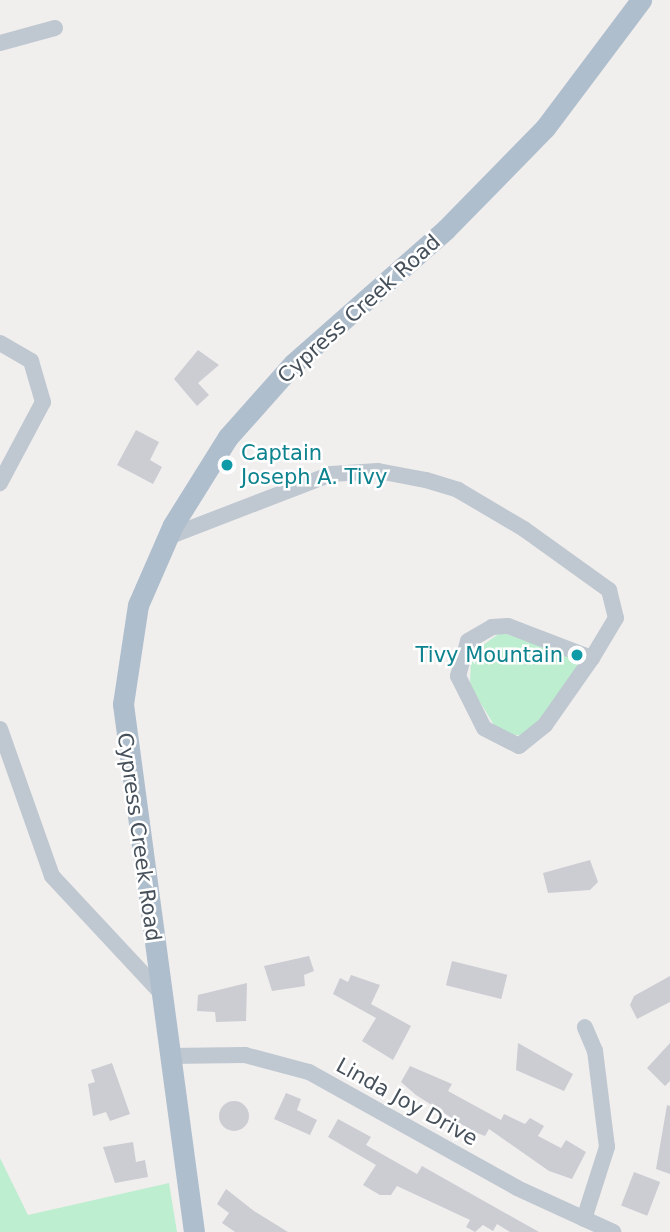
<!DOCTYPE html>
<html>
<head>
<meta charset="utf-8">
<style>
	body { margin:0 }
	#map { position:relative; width:670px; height:1232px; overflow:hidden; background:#f1eeee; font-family:"DejaVu Sans",sans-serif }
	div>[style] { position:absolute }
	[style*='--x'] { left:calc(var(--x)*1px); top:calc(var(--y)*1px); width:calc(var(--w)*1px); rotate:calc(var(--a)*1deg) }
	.green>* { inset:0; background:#bdeecf }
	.building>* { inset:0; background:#cbcdd3; transform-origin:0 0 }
	.round { border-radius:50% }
	.minor>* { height:16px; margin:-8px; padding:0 8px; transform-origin:8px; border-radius:8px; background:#bfc8d0 }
	.major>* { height:21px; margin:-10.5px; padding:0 10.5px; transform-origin:10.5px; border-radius:10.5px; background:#aebecd }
	.dots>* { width:19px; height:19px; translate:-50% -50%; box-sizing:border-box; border:4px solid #fff; border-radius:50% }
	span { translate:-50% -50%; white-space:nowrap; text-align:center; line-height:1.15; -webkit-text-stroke:5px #fff; paint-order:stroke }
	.street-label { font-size:21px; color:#46515b }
	.culture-label { font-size:21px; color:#0d838f }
	.left { translate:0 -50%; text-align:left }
	.right { translate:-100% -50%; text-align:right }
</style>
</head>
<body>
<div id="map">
	<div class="green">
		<div style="clip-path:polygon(501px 632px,584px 661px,550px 712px,524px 736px,499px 733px,470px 686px,471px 654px)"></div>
		<div style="clip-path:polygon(0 1158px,28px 1215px,169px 1183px,177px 1232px,0 1232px)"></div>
	</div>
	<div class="building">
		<div style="clip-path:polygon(198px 350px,219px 365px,198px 383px,209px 395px,197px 406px,174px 379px)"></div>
		<div style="clip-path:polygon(136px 430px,159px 442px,150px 460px,162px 467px,153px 484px,117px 465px)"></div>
		<div style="clip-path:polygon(590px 860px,598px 882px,590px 890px,548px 893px,543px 873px)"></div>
		<div style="clip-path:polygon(309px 956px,314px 971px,304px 975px,305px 986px,272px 991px,264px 966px)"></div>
		<div style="left:452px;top:961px;width:57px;height:25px;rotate:14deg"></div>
		<div style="clip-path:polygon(351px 975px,380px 985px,371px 1004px,411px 1026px,393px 1060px,362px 1041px,376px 1018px,333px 994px,340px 978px,348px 982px)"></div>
		<div style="clip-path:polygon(670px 976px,670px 1002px,637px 1019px,630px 1005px,634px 996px)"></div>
		<div style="clip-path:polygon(247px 983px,246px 1021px,216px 1022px,215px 1012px,197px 1011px,198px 995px)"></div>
		<div style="clip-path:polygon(518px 1043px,573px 1074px,564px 1091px,516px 1070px)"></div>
		<div style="clip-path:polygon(670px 1043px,670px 1081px,665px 1086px,647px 1068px)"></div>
		<div style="clip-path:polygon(112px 1063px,130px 1114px,110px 1121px,106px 1112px,93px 1116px,88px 1084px,95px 1082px,91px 1070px)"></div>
		<div style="clip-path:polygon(410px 1066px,452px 1084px,448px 1091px,501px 1120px,504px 1114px,525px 1124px,530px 1118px,544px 1126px,538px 1136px,561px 1148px,566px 1140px,586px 1152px,572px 1179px,549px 1171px,489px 1129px,485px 1136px,472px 1131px,416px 1095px,401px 1082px)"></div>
		<div style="clip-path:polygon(286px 1093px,301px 1099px,297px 1110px,317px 1120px,310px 1135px,274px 1119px)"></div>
		<div class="round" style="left:219px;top:1101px;width:30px;height:30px"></div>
		<div style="clip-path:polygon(667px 1105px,670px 1106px,670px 1174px,656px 1169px)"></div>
		<div style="clip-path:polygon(338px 1119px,371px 1137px,366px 1145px,417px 1174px,422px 1166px,539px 1232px,510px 1232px,497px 1224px,493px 1231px,483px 1225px,475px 1232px,466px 1227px,470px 1220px,397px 1186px,391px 1195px,380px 1195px,363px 1185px,376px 1165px,328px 1137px)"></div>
		<div style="clip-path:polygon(133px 1142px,136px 1162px,145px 1160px,148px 1177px,115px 1183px,103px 1147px)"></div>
		<div style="left:634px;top:1172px;width:28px;height:36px;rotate:21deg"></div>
		<div style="clip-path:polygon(226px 1189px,254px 1211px,288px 1232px,235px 1232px,222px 1223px,229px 1213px,217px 1204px)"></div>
	</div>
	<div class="minor">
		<div style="--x:0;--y:43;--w:57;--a:-15.3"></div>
		<div style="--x:0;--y:343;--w:36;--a:30"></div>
		<div style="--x:31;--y:361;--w:43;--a:73.7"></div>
		<div style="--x:43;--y:402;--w:92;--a:118"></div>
		<div style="--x:168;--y:537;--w:175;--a:-21.1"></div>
		<div style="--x:331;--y:474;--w:47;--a:-3.7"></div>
		<div style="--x:378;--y:471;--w:49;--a:10.6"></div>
		<div style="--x:426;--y:480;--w:34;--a:17"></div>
		<div style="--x:458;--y:490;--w:77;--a:30.6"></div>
		<div style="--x:524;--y:529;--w:105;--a:35.7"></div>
		<div style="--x:609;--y:590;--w:29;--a:76"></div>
		<div style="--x:616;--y:618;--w:47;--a:121"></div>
		<div style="--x:508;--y:626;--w:90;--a:20.9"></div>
		<div style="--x:592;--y:658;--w:82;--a:125"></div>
		<div style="--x:545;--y:725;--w:33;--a:141"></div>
		<div style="--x:519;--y:746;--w:39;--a:-153"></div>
		<div style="--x:484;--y:728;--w:58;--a:-116.6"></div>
		<div style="--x:458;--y:676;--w:36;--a:-74"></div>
		<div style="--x:468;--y:641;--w:28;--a:-30"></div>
		<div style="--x:492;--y:627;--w:16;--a:-4"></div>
		<div style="--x:0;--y:729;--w:156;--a:70.5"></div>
		<div style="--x:52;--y:876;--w:158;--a:47"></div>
		<div style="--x:169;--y:1056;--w:76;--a:-0.8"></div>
		<div style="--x:245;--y:1055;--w:66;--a:14.9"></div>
		<div style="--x:309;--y:1072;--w:238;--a:29.1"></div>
		<div style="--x:517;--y:1188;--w:106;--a:24.6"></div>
		<div style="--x:584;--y:1219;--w:76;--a:-72.3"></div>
		<div style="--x:607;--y:1147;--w:97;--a:-97.1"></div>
		<div style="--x:595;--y:1051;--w:26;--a:-113"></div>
	</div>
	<div class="major">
		<div style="--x:194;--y:1232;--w:533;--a:-97.66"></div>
		<div style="--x:123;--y:704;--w:100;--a:-81.4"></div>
		<div style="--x:138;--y:605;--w:87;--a:-66.4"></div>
		<div style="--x:173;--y:525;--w:104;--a:-58"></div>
		<div style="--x:228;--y:437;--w:98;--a:-48.3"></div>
		<div style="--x:293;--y:364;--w:204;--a:-41.4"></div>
		<div style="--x:446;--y:229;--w:141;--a:-45.6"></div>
		<div style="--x:545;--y:128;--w:160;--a:-53.1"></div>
	</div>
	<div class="dots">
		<div style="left:227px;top:465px;background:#0f9aa8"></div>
		<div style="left:577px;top:655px;background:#0f9aa8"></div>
	</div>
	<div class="street-label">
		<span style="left:359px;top:309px;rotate:-42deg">Cypress Creek Road</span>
		<span style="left:139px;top:837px;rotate:82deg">Cypress Creek Road</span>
		<span style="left:407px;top:1102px;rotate:29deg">Linda Joy Drive</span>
	</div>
	<div class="culture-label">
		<span class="left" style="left:241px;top:465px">Captain<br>Joseph A. Tivy</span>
		<span class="right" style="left:563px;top:655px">Tivy Mountain</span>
	</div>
</div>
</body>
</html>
